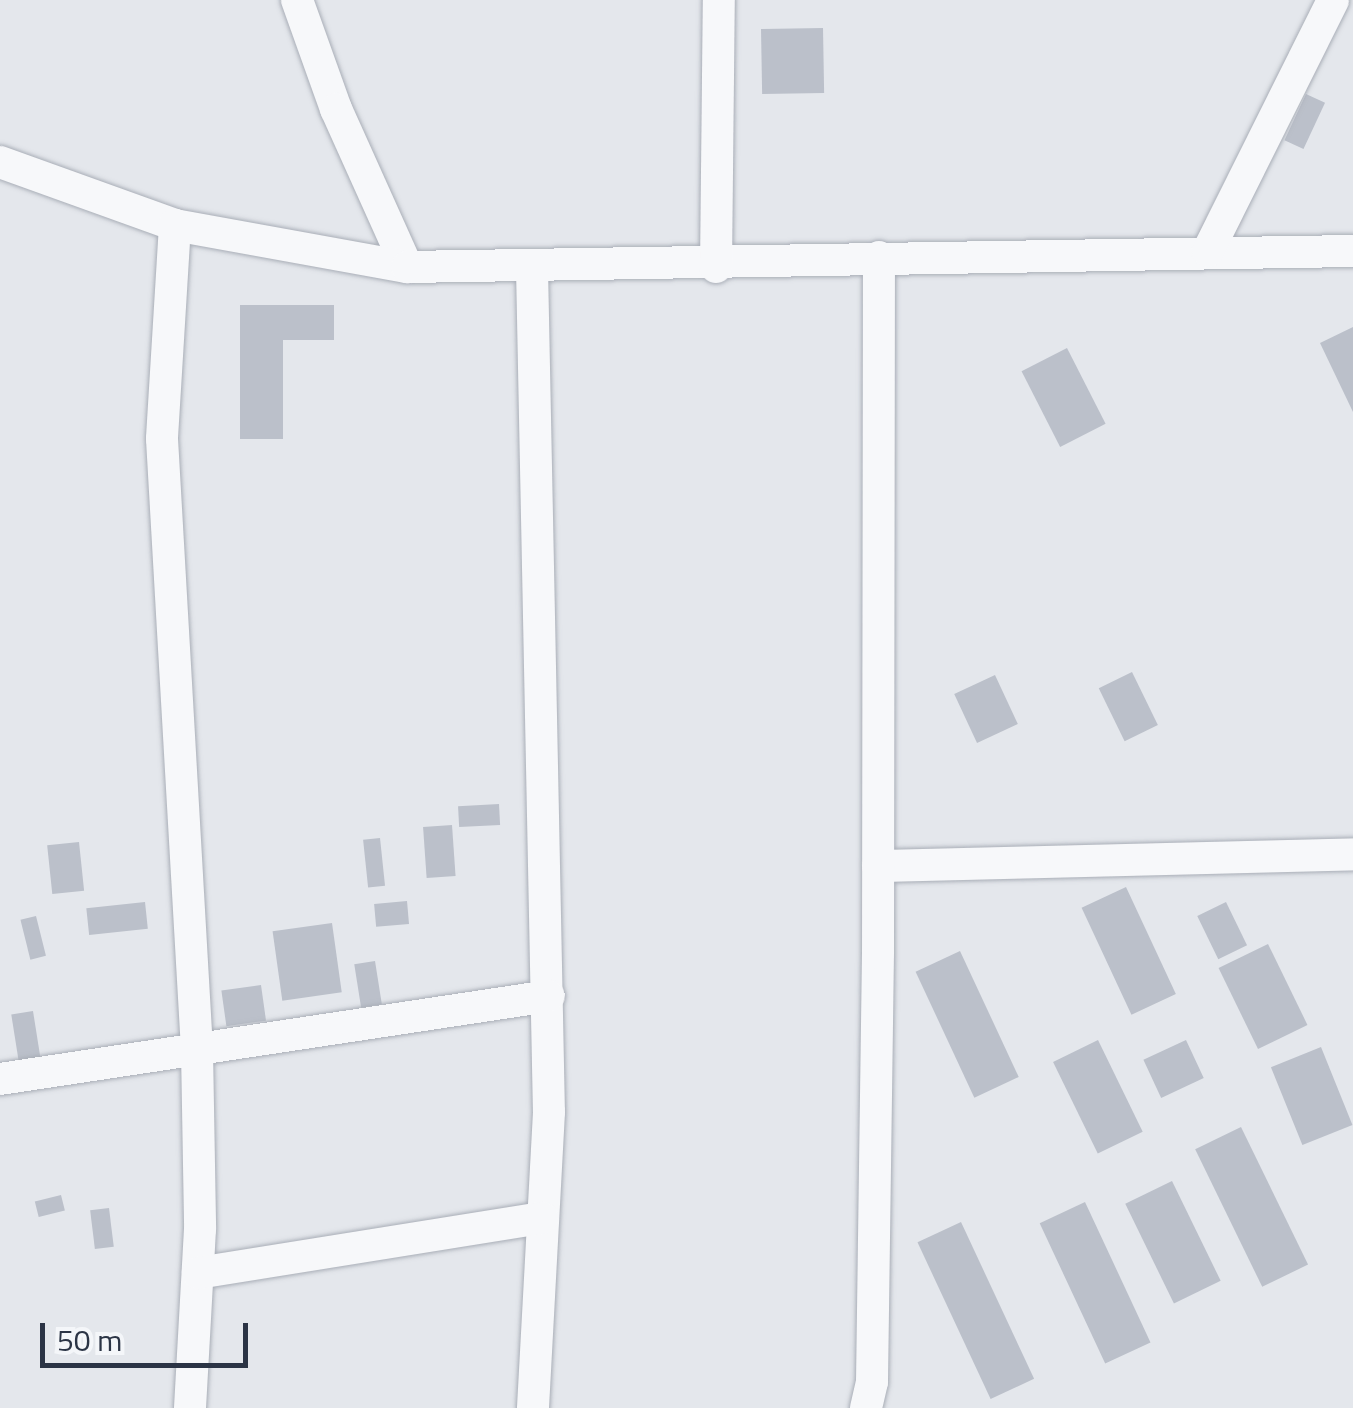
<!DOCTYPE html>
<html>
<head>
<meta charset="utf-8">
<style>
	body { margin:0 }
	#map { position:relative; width:1353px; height:1408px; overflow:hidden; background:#e4e7ec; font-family:"Titillium Web",sans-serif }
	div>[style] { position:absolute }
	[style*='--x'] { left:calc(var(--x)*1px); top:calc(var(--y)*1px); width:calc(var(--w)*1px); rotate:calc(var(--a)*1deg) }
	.building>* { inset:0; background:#bbc0ca; transform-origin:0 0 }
	.roads { filter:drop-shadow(0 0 2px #a9aeb7) drop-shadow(0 0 2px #a9aeb7) }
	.minor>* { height:32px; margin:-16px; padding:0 16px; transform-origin:16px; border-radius:16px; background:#f7f8fa }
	span { translate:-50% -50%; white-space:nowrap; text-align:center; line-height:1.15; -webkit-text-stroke:9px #f4f6f9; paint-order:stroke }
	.scale { position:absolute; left:40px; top:1323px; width:208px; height:45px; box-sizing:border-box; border:5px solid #2b3445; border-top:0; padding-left:12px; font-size:30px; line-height:35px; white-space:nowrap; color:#2b3445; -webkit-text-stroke:8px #f4f6f9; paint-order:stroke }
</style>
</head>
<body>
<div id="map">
	<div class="building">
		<div style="left:823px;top:28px;width:65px;height:62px;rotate:89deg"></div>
		<div style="left:1306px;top:94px;width:21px;height:51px;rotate:25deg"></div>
		<div style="clip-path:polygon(240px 305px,334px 305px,334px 340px,283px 340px,283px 439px,240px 439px)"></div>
		<div style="clip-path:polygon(1353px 327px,1353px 412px,1320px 343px)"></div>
		<div style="left:1067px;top:348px;width:85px;height:51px;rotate:63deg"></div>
		<div style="left:1132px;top:672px;width:59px;height:37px;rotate:64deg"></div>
		<div style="left:995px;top:675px;width:54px;height:45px;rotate:65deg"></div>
		<div style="left:499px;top:804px;width:21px;height:41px;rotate:87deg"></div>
		<div style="left:452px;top:825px;width:51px;height:29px;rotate:86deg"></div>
		<div style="left:380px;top:838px;width:48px;height:17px;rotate:84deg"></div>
		<div style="left:79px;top:842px;width:49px;height:32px;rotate:84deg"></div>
		<div style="left:1126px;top:887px;width:118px;height:49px;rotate:65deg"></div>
		<div style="left:407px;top:901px;width:23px;height:33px;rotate:85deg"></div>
		<div style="left:145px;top:902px;width:27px;height:59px;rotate:84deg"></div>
		<div style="left:1226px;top:902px;width:48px;height:32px;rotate:64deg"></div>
		<div style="left:36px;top:916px;width:41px;height:16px;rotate:76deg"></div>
		<div style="left:332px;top:923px;width:70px;height:60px;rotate:82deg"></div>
		<div style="left:1268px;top:944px;width:90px;height:55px;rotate:64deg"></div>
		<div style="left:960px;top:951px;width:139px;height:49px;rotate:65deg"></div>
		<div style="left:375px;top:961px;width:44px;height:21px;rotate:81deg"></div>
		<div style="left:261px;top:985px;width:36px;height:40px;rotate:82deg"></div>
		<div style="left:33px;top:1011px;width:47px;height:22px;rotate:81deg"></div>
		<div style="left:1098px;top:1040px;width:102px;height:50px;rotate:64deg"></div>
		<div style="left:1186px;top:1040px;width:42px;height:47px;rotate:65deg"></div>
		<div style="left:1321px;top:1047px;width:84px;height:54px;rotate:68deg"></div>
		<div style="left:1241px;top:1127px;width:153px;height:51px;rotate:64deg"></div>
		<div style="left:1172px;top:1181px;width:111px;height:52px;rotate:64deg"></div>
		<div style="left:61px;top:1195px;width:16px;height:27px;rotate:76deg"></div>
		<div style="left:1085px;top:1202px;width:155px;height:50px;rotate:65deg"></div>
		<div style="left:109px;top:1208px;width:39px;height:19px;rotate:83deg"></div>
		<div style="left:961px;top:1222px;width:173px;height:48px;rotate:65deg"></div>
	</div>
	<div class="roads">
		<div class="minor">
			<div style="--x:297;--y:0;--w:116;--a:70.3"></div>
			<div style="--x:336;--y:109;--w:173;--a:65.8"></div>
			<div style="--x:0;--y:162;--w:186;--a:19.8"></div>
			<div style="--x:175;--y:225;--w:236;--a:10.3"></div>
			<div style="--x:407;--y:267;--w:946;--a:-0.97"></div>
			<div style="--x:175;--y:225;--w:214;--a:93.5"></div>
			<div style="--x:162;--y:439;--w:612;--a:86.72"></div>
			<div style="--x:197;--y:1050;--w:179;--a:89"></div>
			<div style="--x:200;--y:1229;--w:179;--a:93.2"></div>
			<div style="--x:1208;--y:251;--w:280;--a:-63.5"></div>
			<div style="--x:716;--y:267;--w:267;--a:-89.4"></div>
			<div style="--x:532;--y:268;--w:844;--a:88.85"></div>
			<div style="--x:549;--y:1112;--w:296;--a:93.1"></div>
			<div style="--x:878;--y:866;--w:475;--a:-1.4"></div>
			<div style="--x:0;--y:1079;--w:555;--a:-8.6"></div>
			<div style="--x:198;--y:1273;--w:349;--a:-9.1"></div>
			<div style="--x:866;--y:1408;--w:27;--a:-77"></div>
			<div style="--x:872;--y:1382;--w:429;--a:-89.2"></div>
			<div style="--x:878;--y:953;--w:696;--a:-89.92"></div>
		</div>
	</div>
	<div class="scale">50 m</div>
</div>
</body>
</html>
